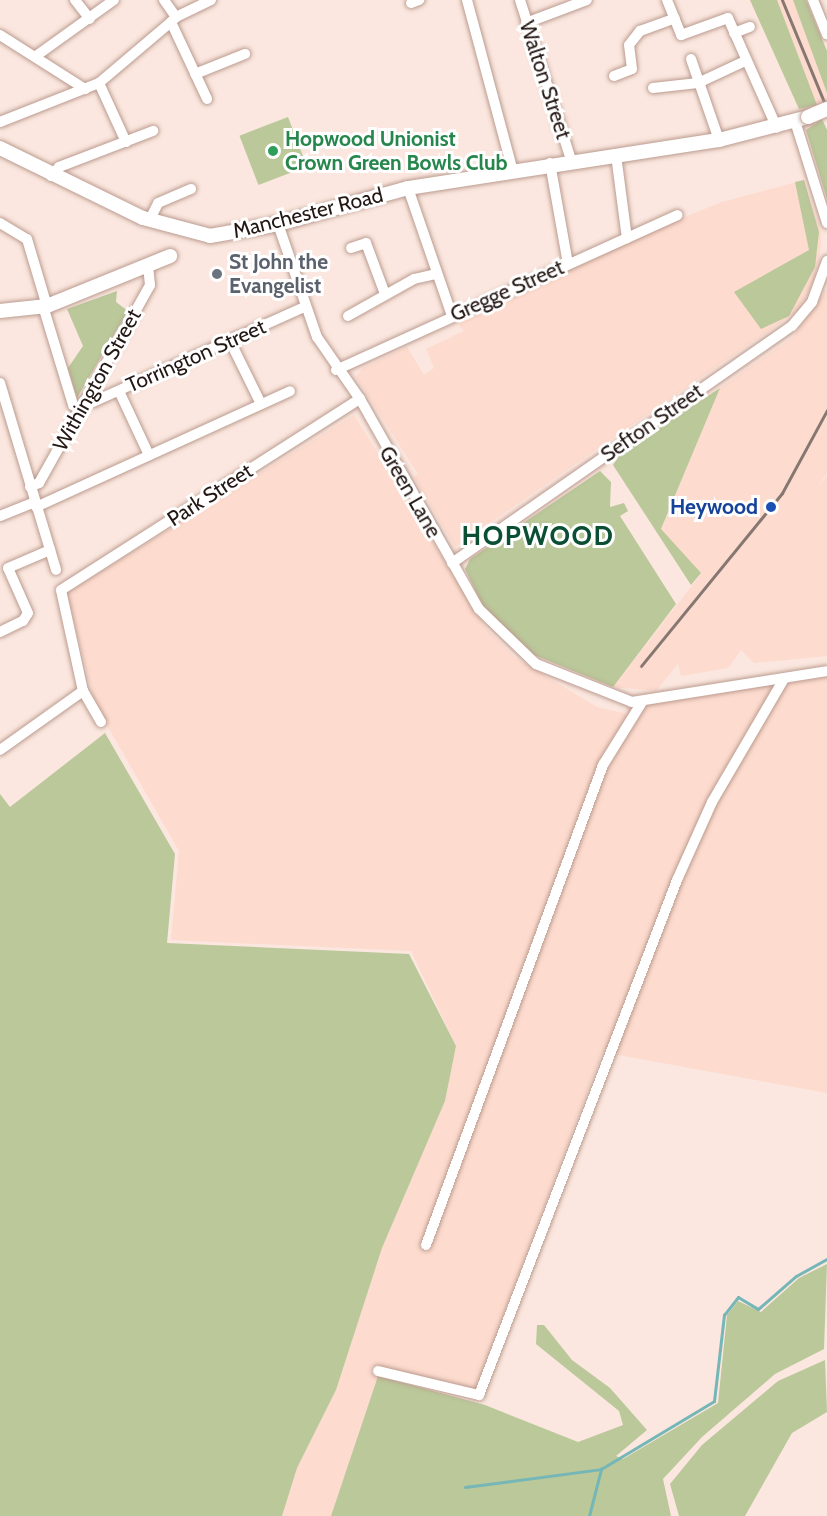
<!DOCTYPE html>
<html>
<head>
<meta charset="utf-8">
<style>
	body { margin:0 }
	#map { position:relative; width:827px; height:1516px; overflow:hidden; background:#fbe7df; font-family:Cabin,sans-serif }
	div>[style] { position:absolute }
	[style*='--x'] { left:calc(var(--x)*1px); top:calc(var(--y)*1px); width:calc(var(--w)*1px); rotate:calc(var(--a)*1deg) }
	.built>* { inset:0; background:#fddbce }
	.green>* { inset:0; background:#bac89a; transform-origin:0 0 }
	.stream>* { height:3px; margin:-1.5px; padding:0 1.5px; transform-origin:1.5px; border-radius:1.5px; background:#75b6b7 }
	.roads { filter:drop-shadow(0 0 2px #bb9b8f) drop-shadow(0 0 2px #bb9b8f) }
	.minor>* { height:10px; margin:-5px; padding:0 5px; transform-origin:5px; border-radius:5px; background:#fff }
	.major>* { height:14px; margin:-7px; padding:0 7px; transform-origin:7px; border-radius:7px; background:#fff }
	.rail>* { height:3px; margin:-1.5px; padding:0 1.5px; transform-origin:1.5px; border-radius:1.5px; background:#877771 }
	.bridges { filter:drop-shadow(0 0 2px #bb9b8f) drop-shadow(0 0 2px #bb9b8f) }
	.major-bridge>* { height:14px; margin:-7px; padding:0 7px; transform-origin:7px; border-radius:7px; background:#fff }
	.dots>* { width:16px; height:16px; translate:-50% -50%; box-sizing:border-box; border:3px solid #fff; border-radius:50% }
	span { translate:-50% -50%; white-space:nowrap; text-align:center; line-height:1.15; -webkit-text-stroke:6px #fff; paint-order:stroke }
	.street-label { font-size:21px; color:#231713 }
	.leisure-label { font-size:21px; color:#27864d; font-weight:700 }
	.left { translate:0 -50%; text-align:left }
	.worship-label { font-size:21px; color:#5b616d; font-weight:700 }
	.transit-label { font-size:21px; color:#164399; font-weight:700 }
	.right { translate:-100% -50%; text-align:right }
	.district-label { font-size:27px; color:#0a4f33; font-weight:700; letter-spacing:1.5px }
</style>
</head>
<body>
<div id="map">
	<div class="built">
		<div style="clip-path:polygon(750px 0,806px 0,827px 51px,827px 101px,799px 109px)"></div>
		<div style="clip-path:polygon(804px 180px,821px 232px,821px 248px,814px 281px,799px 310px,455px 547px,414px 477px,418px 474px,356px 377px,363px 368px,407px 347px,424px 375px,434px 368px,426px 349px,464px 331px,458px 324px,643px 234px,722px 202px)"></div>
		<div style="clip-path:polygon(827px 289px,827px 473px,816px 490px,827px 476px,827px 656px,754px 663px,741px 650px,728px 668px,681px 676px,678px 664px,656px 691px,613px 687px,701px 574px,661px 530px,720px 388px,793px 337px)"></div>
		<div style="clip-path:polygon(354px 415px,485px 627px,514px 657px,597px 707px,627px 714px,629px 706px,827px 677px,827px 1093px,602px 1052px,477px 1386px,472px 1392px,372px 1366px,370px 1372px,378px 1376px,331px 1516px,282px 1516px,297px 1468px,336px 1390px,382px 1248px,445px 1101px,456px 1046px,411px 951px,171px 940px,179px 851px,95px 704px,67px 593px)"></div>
	</div>
	<div class="green">
		<div style="clip-path:polygon(750px 0,777px 0,817px 105px,799px 109px)"></div>
		<div style="clip-path:polygon(793px 0,806px 0,827px 51px,827px 93px)"></div>
		<div style="left:288px;top:117px;width:53px;height:52px;rotate:69deg"></div>
		<div style="clip-path:polygon(822px 119px,827px 130px,827px 199px,806px 130px)"></div>
		<div style="clip-path:polygon(804px 180px,819px 232px,815px 267px,789px 316px,761px 329px,734px 292px,809px 250px,795px 182px)"></div>
		<div style="clip-path:polygon(117px 291px,116px 302px,128px 311px,77px 398px,68px 368px,83px 346px,67px 309px)"></div>
		<div style="clip-path:polygon(720px 388px,661px 529px,701px 573px,691px 585px,613px 465px,621px 453px)"></div>
		<div style="clip-path:polygon(600px 471px,611px 482px,610px 507px,624px 503px,628px 511px,620px 516px,676px 604px,613px 687px,534px 655px,483px 606px,465px 569px,470px 559px)"></div>
		<div style="clip-path:polygon(105px 733px,175px 854px,167px 943px,409px 954px,456px 1046px,445px 1101px,382px 1248px,336px 1390px,297px 1468px,282px 1516px,0 1516px,0 794px,10px 807px)"></div>
		<div style="clip-path:polygon(827px 1264px,824px 1349px,775px 1374px,702px 1437px,663px 1479px,671px 1516px,331px 1516px,378px 1376px,485px 1405px,578px 1442px,623px 1425px,619px 1411px,536px 1344px,537px 1325px,544px 1325px,572px 1360px,610px 1388px,647px 1430px,616px 1456px,623px 1459px,718px 1403px,727px 1315px,738px 1301px,761px 1312px,799px 1278px)"></div>
		<div style="clip-path:polygon(825px 1360px,827px 1412px,792px 1433px,745px 1516px,679px 1516px,670px 1484px,702px 1445px,778px 1381px)"></div>
	</div>
	<div class="stream">
		<div style="--x:465;--y:1487;--w:137;--a:-7.5"></div>
		<div style="--x:589;--y:1516;--w:49;--a:-75.7"></div>
		<div style="--x:601;--y:1469;--w:132;--a:-31"></div>
		<div style="--x:714;--y:1401;--w:87;--a:-83.4"></div>
		<div style="--x:724;--y:1315;--w:23;--a:-52"></div>
		<div style="--x:738;--y:1297;--w:23;--a:31"></div>
		<div style="--x:758;--y:1309;--w:50;--a:-41"></div>
		<div style="--x:796;--y:1276;--w:35;--a:-29"></div>
	</div>
	<div class="roads">
		<div class="minor">
			<div style="--x:75;--y:0;--w:24;--a:52"></div>
			<div style="--x:164;--y:0;--w:21;--a:55"></div>
			<div style="--x:176;--y:17;--w:7;--a:135"></div>
			<div style="--x:171;--y:22;--w:85;--a:64.9"></div>
			<div style="--x:467;--y:0;--w:174;--a:75"></div>
			<div style="--x:520;--y:0;--w:168;--a:72.3"></div>
			<div style="--x:667;--y:0;--w:38;--a:68"></div>
			<div style="--x:681;--y:35;--w:50;--a:-19.9"></div>
			<div style="--x:728;--y:18;--w:120;--a:66"></div>
			<div style="--x:813;--y:0;--w:37;--a:68"></div>
			<div style="--x:411;--y:3;--w:9;--a:-21"></div>
			<div style="--x:176;--y:17;--w:39;--a:-26"></div>
			<div style="--x:526;--y:23;--w:65;--a:-20.7"></div>
			<div style="--x:734;--y:33;--w:17;--a:-21"></div>
			<div style="--x:0;--y:35;--w:101;--a:32.4"></div>
			<div style="--x:36;--y:56;--w:96;--a:-35.7"></div>
			<div style="--x:691;--y:59;--w:86;--a:70.9"></div>
			<div style="--x:195;--y:74;--w:54;--a:-21.8"></div>
			<div style="--x:614;--y:76;--w:19;--a:-21"></div>
			<div style="--x:632;--y:69;--w:24;--a:-97"></div>
			<div style="--x:629;--y:45;--w:18;--a:-52"></div>
			<div style="--x:640;--y:31;--w:37;--a:-20"></div>
			<div style="--x:99;--y:83;--w:65;--a:65.4"></div>
			<div style="--x:653;--y:88;--w:45;--a:-6.3"></div>
			<div style="--x:698;--y:83;--w:52;--a:-25.1"></div>
			<div style="--x:795;--y:121;--w:107;--a:72.6"></div>
			<div style="--x:0;--y:122;--w:106;--a:-21.5"></div>
			<div style="--x:99;--y:83;--w:94;--a:-40.3"></div>
			<div style="--x:616;--y:155;--w:84;--a:82.5"></div>
			<div style="--x:550;--y:163;--w:103;--a:79.9"></div>
			<div style="--x:51;--y:176;--w:12;--a:-48"></div>
			<div style="--x:59;--y:167;--w:101;--a:-21"></div>
			<div style="--x:408;--y:188;--w:135;--a:71"></div>
			<div style="--x:149;--y:221;--w:20;--a:-63"></div>
			<div style="--x:158;--y:203;--w:36;--a:-23"></div>
			<div style="--x:0;--y:223;--w:31;--a:31"></div>
			<div style="--x:27;--y:239;--w:70;--a:73.4"></div>
			<div style="--x:278;--y:224;--w:120;--a:71"></div>
			<div style="--x:317;--y:337;--w:75;--a:55.3"></div>
			<div style="--x:360;--y:399;--w:241;--a:60.5"></div>
			<div style="--x:479;--y:609;--w:79;--a:44"></div>
			<div style="--x:536;--y:664;--w:103;--a:21.6"></div>
			<div style="--x:632;--y:702;--w:197;--a:-9"></div>
			<div style="--x:351;--y:248;--w:16;--a:-18"></div>
			<div style="--x:366;--y:243;--w:54;--a:69.6"></div>
			<div style="--x:43;--y:306;--w:103;--a:73.1"></div>
			<div style="--x:73;--y:405;--w:10;--a:37"></div>
			<div style="--x:348;--y:316;--w:76;--a:-29.3"></div>
			<div style="--x:414;--y:279;--w:23;--a:-13"></div>
			<div style="--x:230;--y:341;--w:70;--a:63.8"></div>
			<div style="--x:336;--y:370;--w:375;--a:-24.4"></div>
			<div style="--x:0;--y:383;--w:195;--a:73.3"></div>
			<div style="--x:119;--y:391;--w:71;--a:64.9"></div>
			<div style="--x:88;--y:400;--w:5;--a:22"></div>
			<div style="--x:93;--y:402;--w:231;--a:-24.2"></div>
			<div style="--x:30;--y:487;--w:10;--a:-24"></div>
			<div style="--x:39;--y:483;--w:227;--a:-60.7"></div>
			<div style="--x:150;--y:285;--w:18;--a:-96"></div>
			<div style="--x:36;--y:507;--w:279;--a:-24.5"></div>
			<div style="--x:0;--y:516;--w:38;--a:-22"></div>
			<div style="--x:452;--y:563;--w:414;--a:-34.9"></div>
			<div style="--x:792;--y:326;--w:31;--a:-50"></div>
			<div style="--x:812;--y:302;--w:44;--a:-69.9"></div>
			<div style="--x:0;--y:632;--w:25;--a:-26"></div>
			<div style="--x:23;--y:621;--w:9;--a:-58"></div>
			<div style="--x:28;--y:613;--w:49;--a:-114"></div>
			<div style="--x:8;--y:568;--w:46;--a:-23.2"></div>
			<div style="--x:101;--y:722;--w:36;--a:-120"></div>
			<div style="--x:83;--y:691;--w:103;--a:-102.3"></div>
			<div style="--x:61;--y:590;--w:355;--a:-32.6"></div>
			<div style="--x:0;--y:750;--w:102;--a:-35.4"></div>
			<div style="--x:426;--y:1245;--w:512;--a:-69.76"></div>
			<div style="--x:603;--y:765;--w:74;--a:-58.2"></div>
			<div style="--x:378;--y:1371;--w:104;--a:13.4"></div>
			<div style="--x:479;--y:1395;--w:552;--a:-68.97"></div>
			<div style="--x:677;--y:880;--w:85;--a:-65.8"></div>
			<div style="--x:712;--y:802;--w:143;--a:-59.7"></div>
		</div>
		<div class="major">
			<div style="--x:0;--y:148;--w:159;--a:26.1"></div>
			<div style="--x:143;--y:218;--w:69;--a:15"></div>
			<div style="--x:210;--y:236;--w:69;--a:-10"></div>
			<div style="--x:278;--y:224;--w:135;--a:-15.5"></div>
			<div style="--x:408;--y:188;--w:315;--a:-8.8"></div>
			<div style="--x:719;--y:140;--w:92;--a:-14.5"></div>
			<div style="--x:0;--y:311;--w:47;--a:-6.1"></div>
			<div style="--x:47;--y:306;--w:133;--a:-22.1"></div>
		</div>
	</div>
	<div class="rail">
		<div style="--x:782;--y:0;--w:118;--a:67.6"></div>
		<div style="--x:641;--y:666;--w:223;--a:-50.8"></div>
		<div style="--x:782;--y:493;--w:94;--a:-61.5"></div>
	</div>
	<div class="bridges">
		<div class="major-bridge">
			<div style="--x:808;--y:117;--w:21;--a:-23"></div>
		</div>
	</div>
	<div class="dots">
		<div style="left:273px;top:151px;background:#2e9e5b"></div>
		<div style="left:217px;top:274px;background:#6b7280"></div>
		<div style="left:771px;top:507px;background:#1a4fb4"></div>
	</div>
	<div class="street-label">
		<span style="left:545px;top:80px;rotate:72deg">Walton Street</span>
		<span style="left:308px;top:213px;rotate:-14deg">Manchester Road</span>
		<span style="left:507px;top:291px;rotate:-24deg">Gregge Street</span>
		<span style="left:196px;top:356px;rotate:-24deg">Torrington Street</span>
		<span style="left:97px;top:380px;rotate:-61deg">Withington Street</span>
		<span style="left:652px;top:423px;rotate:-35deg">Sefton Street</span>
		<span style="left:410px;top:492px;rotate:60deg">Green Lane</span>
		<span style="left:210px;top:495px;rotate:-33deg">Park Street</span>
	</div>
	<div class="leisure-label">
		<span class="left" style="left:285px;top:151px">Hopwood Unionist<br>Crown Green Bowls Club</span>
	</div>
	<div class="worship-label">
		<span class="left" style="left:229px;top:274px">St John the<br>Evangelist</span>
	</div>
	<div class="transit-label">
		<span class="right" style="left:758px;top:507px">Heywood</span>
	</div>
	<div class="district-label">
		<span style="left:538px;top:536px">HOPWOOD</span>
	</div>
</div>
</body>
</html>
